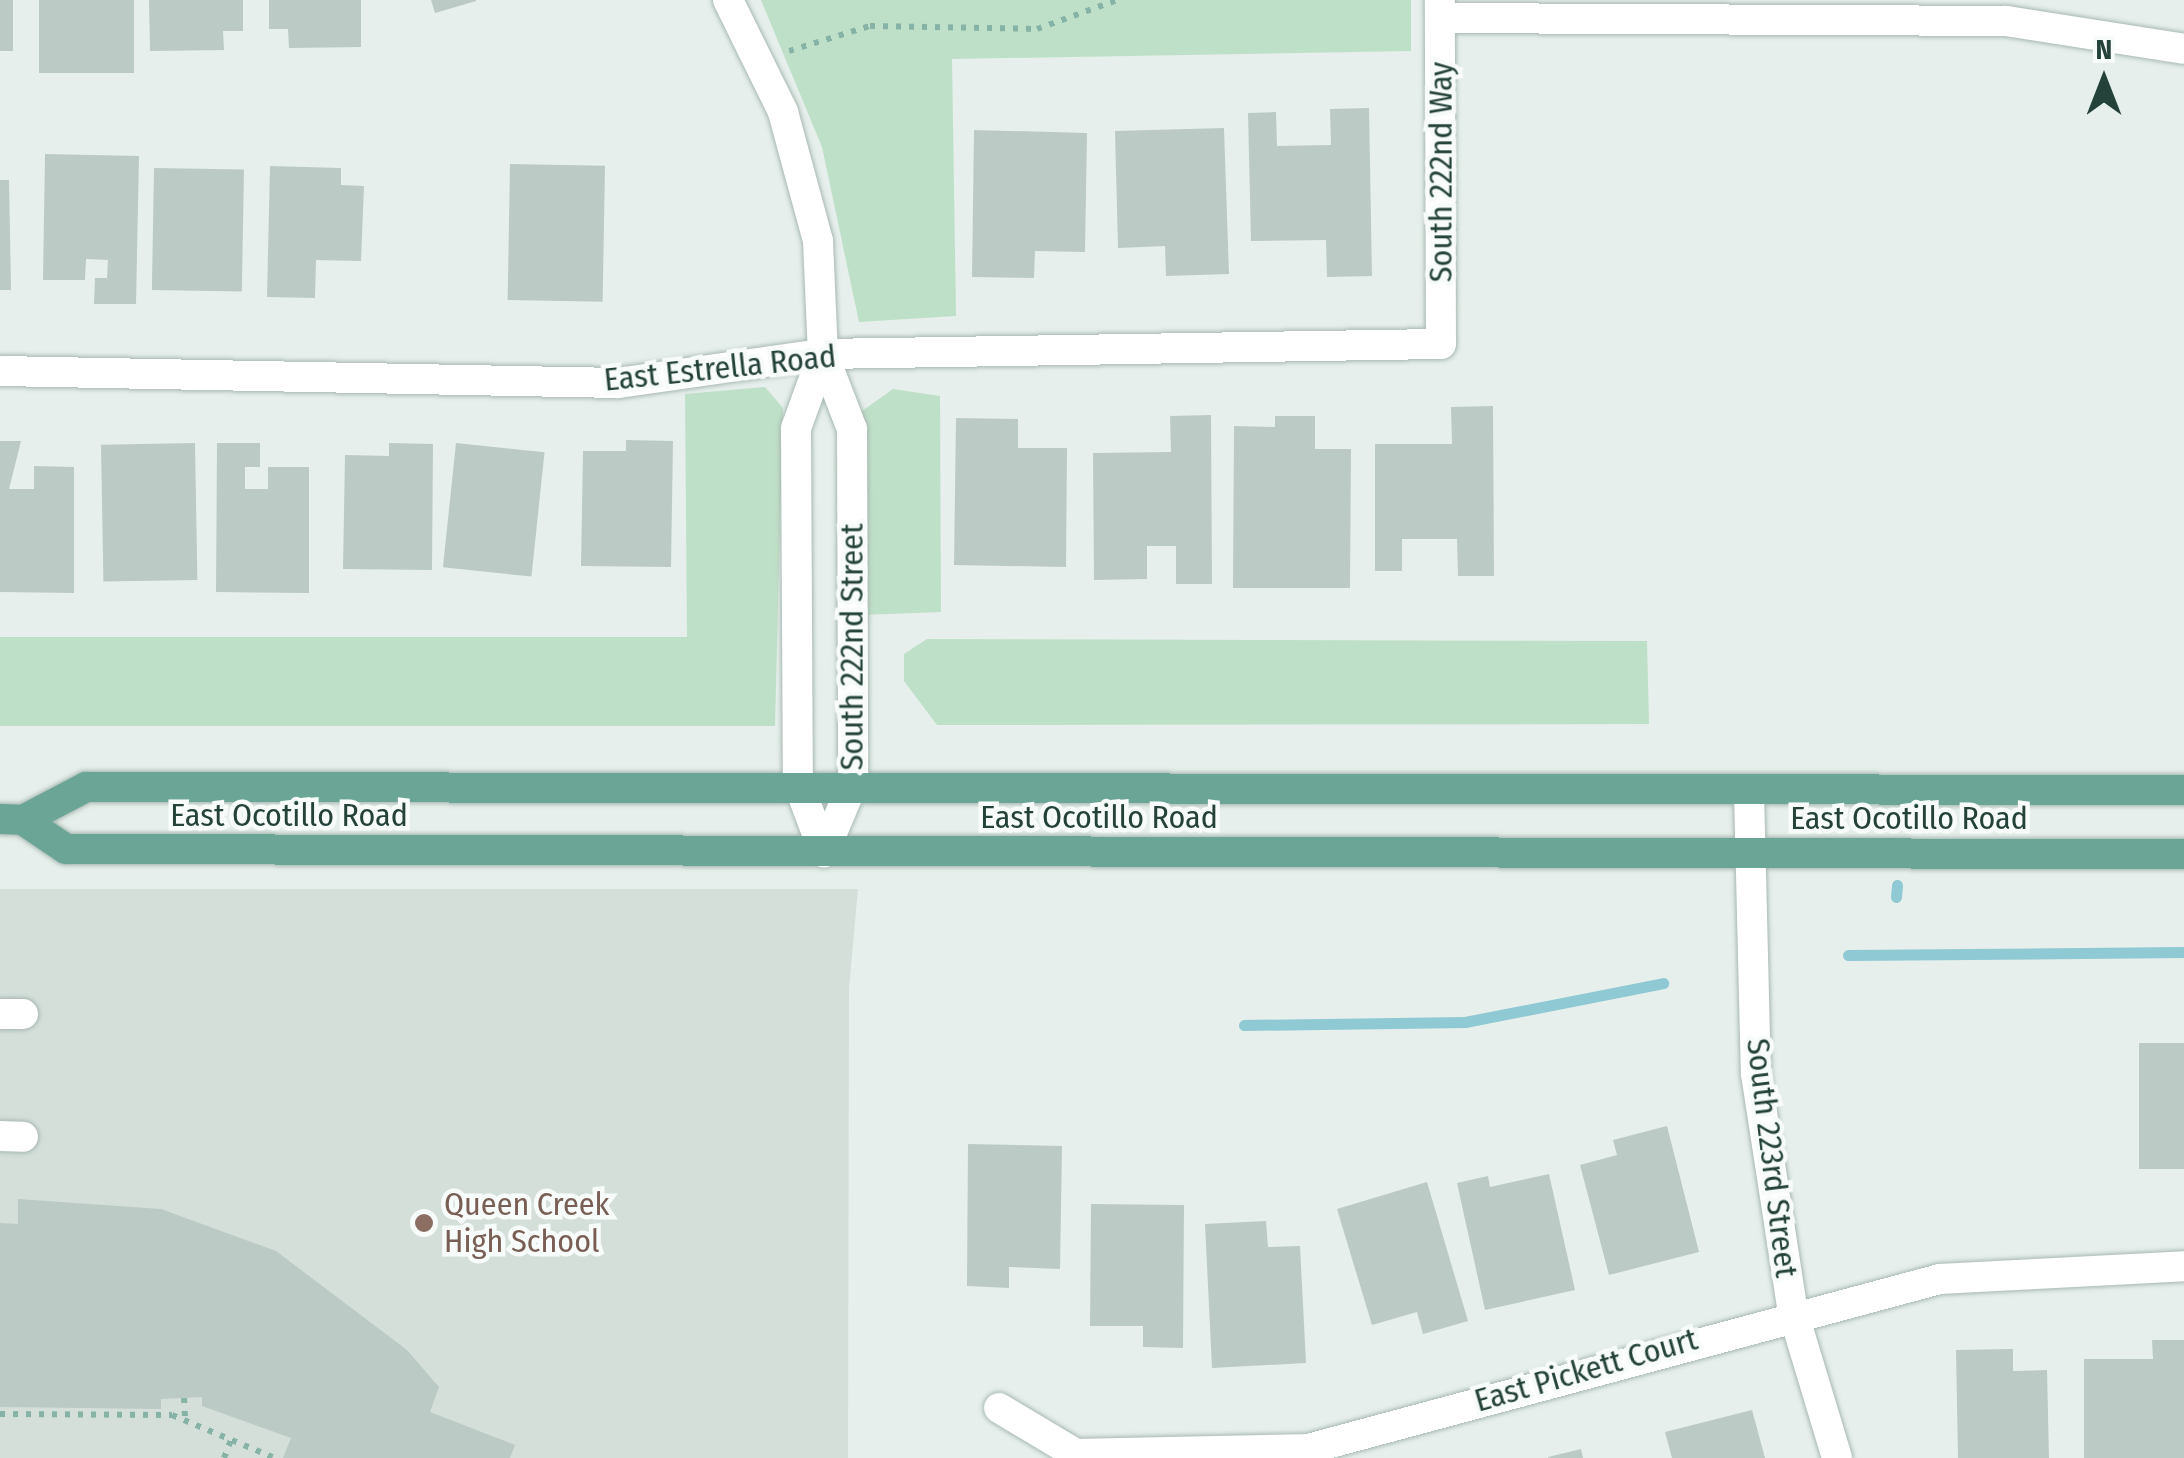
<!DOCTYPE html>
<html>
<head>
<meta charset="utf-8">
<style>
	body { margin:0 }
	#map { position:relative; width:2184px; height:1458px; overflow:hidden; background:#e6efeb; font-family:"Fira Sans Condensed",sans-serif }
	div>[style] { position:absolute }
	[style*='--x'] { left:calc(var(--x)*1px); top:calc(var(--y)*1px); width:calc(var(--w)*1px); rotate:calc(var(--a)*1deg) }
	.built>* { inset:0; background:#d4dfda }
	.green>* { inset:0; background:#bfe0c8 }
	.stream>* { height:11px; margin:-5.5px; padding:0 5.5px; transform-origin:5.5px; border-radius:5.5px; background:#8ec9d4 }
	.building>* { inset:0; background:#bbcac4; transform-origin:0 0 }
	.path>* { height:6px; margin-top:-3px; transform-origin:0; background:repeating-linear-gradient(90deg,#86b3a5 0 5px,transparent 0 13px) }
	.roads { filter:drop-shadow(0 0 2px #a8b8b2) drop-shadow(0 0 2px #a8b8b2) }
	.minor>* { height:30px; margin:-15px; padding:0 15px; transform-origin:15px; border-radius:15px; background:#fff }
	.major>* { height:30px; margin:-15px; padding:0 15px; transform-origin:15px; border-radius:15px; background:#6aa596 }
	.dots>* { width:28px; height:28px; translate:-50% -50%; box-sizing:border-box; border:5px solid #f7fbf9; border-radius:50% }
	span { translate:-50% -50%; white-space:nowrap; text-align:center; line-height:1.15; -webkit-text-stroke:9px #f7fbf9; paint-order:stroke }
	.street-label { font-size:32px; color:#24423a }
	.education-label { font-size:32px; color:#785e54 }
	.left { translate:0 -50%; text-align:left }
	.north { position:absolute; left:2054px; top:30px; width:100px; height:100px; -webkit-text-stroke:8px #f7fbf9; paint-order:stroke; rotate:0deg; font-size:28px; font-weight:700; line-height:40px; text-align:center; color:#24423a }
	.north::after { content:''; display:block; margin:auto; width:35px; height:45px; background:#24423a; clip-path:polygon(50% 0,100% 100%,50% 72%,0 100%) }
</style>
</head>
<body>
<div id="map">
	<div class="built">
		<div style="clip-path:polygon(0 889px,858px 889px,849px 988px,848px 1458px,0 1458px)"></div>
	</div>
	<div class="green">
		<div style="clip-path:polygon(761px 0,1411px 0,1411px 51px,952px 59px,956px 316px,859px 322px,822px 147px)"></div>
		<div style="clip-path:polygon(765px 387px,783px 408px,775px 726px,0 726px,0 637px,687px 637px,685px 394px)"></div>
		<div style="clip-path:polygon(893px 389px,940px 396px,941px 612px,862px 615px,862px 411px)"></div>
		<div style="clip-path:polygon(927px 639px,1647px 641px,1649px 724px,937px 725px,904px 681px,904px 654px)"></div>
	</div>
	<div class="stream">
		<div style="--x:1896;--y:897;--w:12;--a:-85"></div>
		<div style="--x:1848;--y:955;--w:336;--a:-0.5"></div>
		<div style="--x:1244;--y:1025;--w:221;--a:-0.8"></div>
		<div style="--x:1465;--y:1022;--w:202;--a:-11.1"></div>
	</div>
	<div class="building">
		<div style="left:0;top:0;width:13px;height:51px"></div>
		<div style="left:39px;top:0;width:95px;height:73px"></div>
		<div style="clip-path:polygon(149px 0,243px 0,243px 31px,223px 31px,224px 50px,150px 51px)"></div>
		<div style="clip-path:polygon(269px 0,361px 0,361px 47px,289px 48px,288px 29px,269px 29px)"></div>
		<div style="clip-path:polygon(431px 0,476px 0,476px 1px,435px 13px)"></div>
		<div style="clip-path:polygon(1369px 108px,1372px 276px,1327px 277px,1326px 240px,1251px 241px,1248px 113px,1276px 112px,1277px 146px,1331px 145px,1330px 109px)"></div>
		<div style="clip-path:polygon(1224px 128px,1229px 274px,1166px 276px,1165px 246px,1118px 248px,1115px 131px)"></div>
		<div style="clip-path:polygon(974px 130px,1087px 133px,1085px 252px,1035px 251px,1034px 278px,972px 277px)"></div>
		<div style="clip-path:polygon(45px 154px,139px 156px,136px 304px,94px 304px,95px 278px,107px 278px,108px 260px,86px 259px,85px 280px,43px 280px)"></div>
		<div style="left:510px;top:164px;width:95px;height:136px;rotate:1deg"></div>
		<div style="clip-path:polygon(270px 166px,341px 168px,341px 185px,364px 186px,361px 261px,316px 260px,315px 298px,267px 297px)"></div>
		<div style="left:154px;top:168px;width:90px;height:122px;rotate:1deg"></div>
		<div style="clip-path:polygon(0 180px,9px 180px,11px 290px,0 290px)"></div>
		<div style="clip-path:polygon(1493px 406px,1494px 576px,1458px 576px,1457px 539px,1402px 539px,1402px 571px,1375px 571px,1375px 444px,1452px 444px,1451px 407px)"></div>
		<div style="clip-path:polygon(1211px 415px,1212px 584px,1176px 584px,1176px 546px,1147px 546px,1147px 579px,1094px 580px,1093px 453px,1171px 452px,1170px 416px)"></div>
		<div style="clip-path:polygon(1275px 416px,1315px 416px,1315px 449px,1351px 449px,1350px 588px,1233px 588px,1234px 426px,1275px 427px)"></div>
		<div style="clip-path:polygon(956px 418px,1018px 419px,1018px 448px,1067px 448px,1066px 567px,954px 565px)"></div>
		<div style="clip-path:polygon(626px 440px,673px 441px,671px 567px,581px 566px,583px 451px,626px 451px)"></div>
		<div style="clip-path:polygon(0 441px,21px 441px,9px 489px,34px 489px,34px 466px,74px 467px,74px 593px,0 592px)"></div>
		<div style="left:195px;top:443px;width:137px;height:94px;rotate:89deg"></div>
		<div style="clip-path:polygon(217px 443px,260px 443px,260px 467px,245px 467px,245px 489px,268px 489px,268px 467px,309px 467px,309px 593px,216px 592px)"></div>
		<div style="clip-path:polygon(389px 443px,433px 444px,432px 570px,343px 569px,345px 455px,389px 456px)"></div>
		<div style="left:456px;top:443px;width:89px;height:125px;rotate:6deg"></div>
		<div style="left:2139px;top:1043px;width:45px;height:126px"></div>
		<div style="clip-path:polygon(1667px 1126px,1699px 1252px,1609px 1275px,1580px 1165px,1617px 1155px,1613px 1140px)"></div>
		<div style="clip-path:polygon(968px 1144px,1062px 1146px,1060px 1269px,1009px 1267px,1009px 1288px,967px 1286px)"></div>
		<div style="clip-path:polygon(1549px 1174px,1575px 1290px,1485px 1310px,1457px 1183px,1488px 1176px,1490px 1187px)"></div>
		<div style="clip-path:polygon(1427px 1182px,1468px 1321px,1423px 1334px,1417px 1312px,1372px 1325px,1337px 1209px)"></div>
		<div style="clip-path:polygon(18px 1199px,161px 1209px,276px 1251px,407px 1350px,439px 1387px,430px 1412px,515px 1445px,510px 1458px,283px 1458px,291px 1438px,202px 1406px,202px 1397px,161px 1399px,161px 1409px,0 1407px,0 1223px,18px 1224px)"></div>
		<div style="clip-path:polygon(1091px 1204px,1184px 1205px,1183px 1348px,1143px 1347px,1143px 1326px,1090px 1326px)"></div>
		<div style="clip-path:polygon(1266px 1221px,1268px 1247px,1300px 1246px,1306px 1363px,1212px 1368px,1205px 1224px)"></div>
		<div style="clip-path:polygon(2152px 1340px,2184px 1340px,2184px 1458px,2084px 1458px,2084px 1359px,2153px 1359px)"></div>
		<div style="clip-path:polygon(2013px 1349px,2013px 1371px,2047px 1370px,2049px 1458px,1958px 1458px,1956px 1350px)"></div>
		<div style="clip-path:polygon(1752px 1410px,1765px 1458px,1672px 1458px,1665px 1432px)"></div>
		<div style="clip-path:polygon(1581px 1449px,1583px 1458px,1548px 1458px,1548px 1457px)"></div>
	</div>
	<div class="path">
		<div style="--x:789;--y:51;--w:85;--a:-17.2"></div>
		<div style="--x:870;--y:26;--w:167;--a:1"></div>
		<div style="--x:1037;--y:29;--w:85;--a:-19.9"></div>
		<div style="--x:184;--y:1398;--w:22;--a:87"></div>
		<div style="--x:0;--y:1414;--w:172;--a:0.3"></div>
		<div style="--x:172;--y:1415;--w:112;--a:22.7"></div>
		<div style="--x:224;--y:1458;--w:19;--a:-69"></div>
	</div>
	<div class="roads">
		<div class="minor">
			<div style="--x:728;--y:0;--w:125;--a:63.8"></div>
			<div style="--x:783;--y:112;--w:134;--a:74.8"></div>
			<div style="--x:818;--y:241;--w:113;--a:87.5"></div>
			<div style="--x:823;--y:354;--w:80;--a:68.9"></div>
			<div style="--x:852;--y:429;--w:354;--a:89.8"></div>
			<div style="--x:853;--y:783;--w:75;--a:112.8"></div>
			<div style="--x:1441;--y:18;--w:565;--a:0.3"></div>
			<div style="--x:2006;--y:21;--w:180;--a:8.9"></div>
			<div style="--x:823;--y:354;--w:79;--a:110"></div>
			<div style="--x:796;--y:428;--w:355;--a:89.7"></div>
			<div style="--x:798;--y:783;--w:74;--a:69.4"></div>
			<div style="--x:0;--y:371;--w:618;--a:1.11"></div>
			<div style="--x:618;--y:383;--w:207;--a:-8.1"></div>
			<div style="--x:823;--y:354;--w:618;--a:-0.93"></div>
			<div style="--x:1441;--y:344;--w:344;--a:-90.2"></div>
			<div style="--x:1749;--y:792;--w:282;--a:88.6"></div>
			<div style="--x:1756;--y:1074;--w:241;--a:81.2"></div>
			<div style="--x:1793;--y:1312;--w:152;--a:73.2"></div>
			<div style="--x:0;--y:1014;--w:23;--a:0"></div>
			<div style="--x:0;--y:1136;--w:23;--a:2"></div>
			<div style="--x:999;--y:1408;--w:90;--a:30.9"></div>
			<div style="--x:1076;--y:1454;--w:232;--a:-1.2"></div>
			<div style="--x:1308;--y:1449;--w:654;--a:-15.06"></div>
			<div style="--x:1940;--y:1279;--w:244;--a:-3"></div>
		</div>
		<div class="major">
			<div style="--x:0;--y:819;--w:23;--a:2"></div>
			<div style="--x:23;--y:820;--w:71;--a:-27.6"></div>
			<div style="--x:86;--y:787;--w:2098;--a:0.08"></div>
			<div style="--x:23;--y:820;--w:52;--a:34"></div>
			<div style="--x:66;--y:849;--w:2118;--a:0.14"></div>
		</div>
	</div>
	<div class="dots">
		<div style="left:424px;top:1223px;background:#8d6e63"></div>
	</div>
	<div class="street-label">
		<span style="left:1441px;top:172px;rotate:-90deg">South 222nd Way</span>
		<span style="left:720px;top:368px;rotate:-6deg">East Estrella Road</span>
		<span style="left:852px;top:647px;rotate:-90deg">South 222nd Street</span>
		<span style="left:289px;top:815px">East Ocotillo Road</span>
		<span style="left:1099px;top:817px">East Ocotillo Road</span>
		<span style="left:1909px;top:818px">East Ocotillo Road</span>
		<span style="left:1772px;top:1158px;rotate:83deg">South 223rd Street</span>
		<span style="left:1586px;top:1370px;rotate:-16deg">East Pickett Court</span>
	</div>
	<div class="education-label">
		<span class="left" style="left:444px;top:1223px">Queen Creek<br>High School</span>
	</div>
	<div class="north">N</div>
</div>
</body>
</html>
